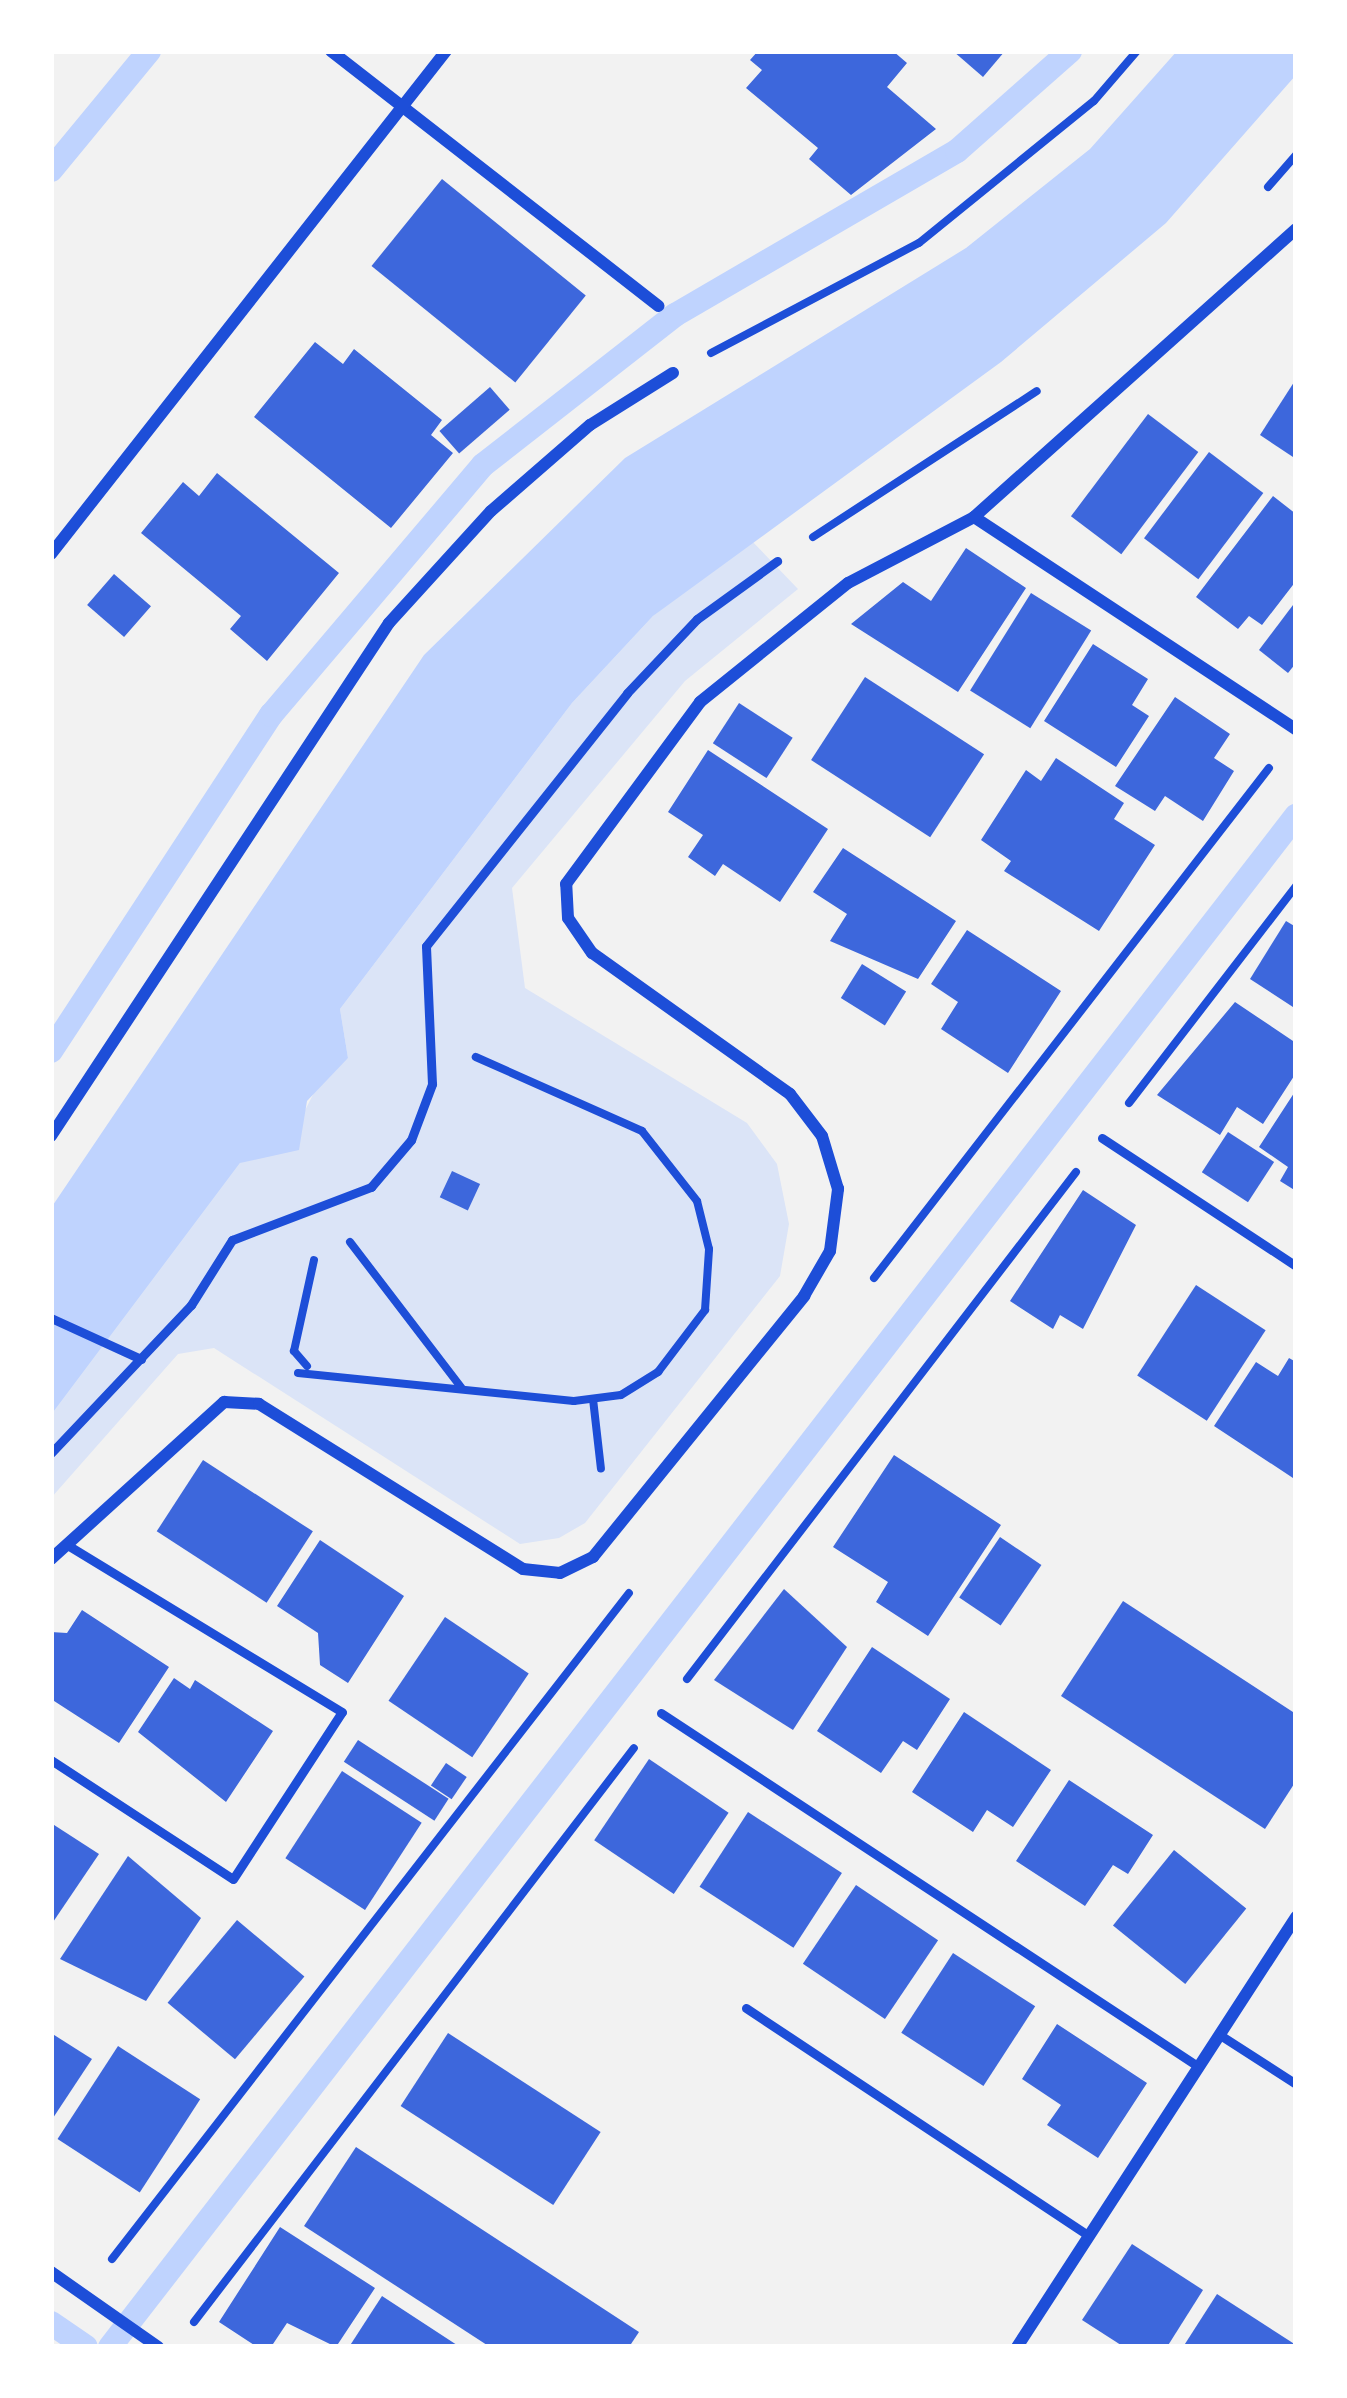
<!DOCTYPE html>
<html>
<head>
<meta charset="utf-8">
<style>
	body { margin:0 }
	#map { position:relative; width:1347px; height:2398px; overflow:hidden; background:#f2f2f2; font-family:Helvetica,sans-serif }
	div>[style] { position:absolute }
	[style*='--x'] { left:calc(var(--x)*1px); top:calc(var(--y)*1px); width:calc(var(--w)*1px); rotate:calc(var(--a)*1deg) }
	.green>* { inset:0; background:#dbe4f7 }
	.water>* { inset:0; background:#bfd3fe }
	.stream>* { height:24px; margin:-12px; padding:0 12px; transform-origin:12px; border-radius:12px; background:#bfd3fe }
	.building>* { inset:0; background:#3d67dc; transform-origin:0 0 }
	.path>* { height:8px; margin:-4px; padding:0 4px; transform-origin:4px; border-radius:4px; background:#1d4ed8 }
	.service>* { height:9px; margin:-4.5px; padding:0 4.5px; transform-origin:4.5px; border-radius:4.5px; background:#1d4ed8 }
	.minor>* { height:12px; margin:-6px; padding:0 6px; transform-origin:6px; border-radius:6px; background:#1d4ed8 }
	span { translate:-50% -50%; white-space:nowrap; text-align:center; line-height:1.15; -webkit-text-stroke:9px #fff; paint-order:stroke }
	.frame { position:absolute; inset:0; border:54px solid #fff; pointer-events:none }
</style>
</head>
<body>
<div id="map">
	<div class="green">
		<div style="clip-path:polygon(750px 539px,798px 589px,685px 681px,512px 888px,525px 988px,747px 1123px,777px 1164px,789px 1224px,780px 1276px,585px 1523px,559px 1538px,520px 1544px,214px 1348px,178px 1354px,51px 1498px,51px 1415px,240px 1163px,296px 1128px,323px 1075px,348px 1058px,340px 1009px,572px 703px,653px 616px)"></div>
	</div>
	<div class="water">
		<div style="clip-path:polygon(1177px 51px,1296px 51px,1296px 75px,1166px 223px,1001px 362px,653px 616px,572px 703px,340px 1009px,348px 1058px,307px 1101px,299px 1150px,240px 1163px,51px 1415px,51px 1208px,424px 655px,625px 458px,966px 248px,1090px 149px)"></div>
	</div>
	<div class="stream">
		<div style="--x:51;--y:170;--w:154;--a:-50.5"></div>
		<div style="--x:51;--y:1051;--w:402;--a:-56.8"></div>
		<div style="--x:271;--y:715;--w:328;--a:-49.7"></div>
		<div style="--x:483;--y:465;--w:244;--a:-38"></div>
		<div style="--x:675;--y:315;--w:326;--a:-30.2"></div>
		<div style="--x:957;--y:151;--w:151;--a:-41.5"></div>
		<div style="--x:51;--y:2323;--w:42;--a:34.4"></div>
		<div style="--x:110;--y:2347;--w:1937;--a:-52.24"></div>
	</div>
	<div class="building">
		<div style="clip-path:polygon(758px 51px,893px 51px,907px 63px,887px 87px,936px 129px,851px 195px,809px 159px,818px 148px,746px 88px,762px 70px,750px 60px)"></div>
		<div style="clip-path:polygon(953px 51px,1005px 51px,983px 77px)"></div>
		<div style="left:442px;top:179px;width:185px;height:112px;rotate:39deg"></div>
		<div style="clip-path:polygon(315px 342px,343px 364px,354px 349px,442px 420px,431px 435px,453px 453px,391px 528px,254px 417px)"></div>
		<div style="clip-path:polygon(1296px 379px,1296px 459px,1260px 435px)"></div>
		<div style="left:490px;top:387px;width:30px;height:67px;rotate:49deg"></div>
		<div style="left:1148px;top:414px;width:63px;height:128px;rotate:37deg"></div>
		<div style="left:1209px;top:452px;width:68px;height:108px;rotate:37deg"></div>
		<div style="clip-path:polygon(217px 473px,339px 573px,267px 661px,230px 629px,241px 616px,141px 533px,183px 482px,199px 496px)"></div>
		<div style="clip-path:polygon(1273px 496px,1296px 514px,1296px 581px,1262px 625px,1249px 616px,1238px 629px,1196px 597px)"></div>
		<div style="clip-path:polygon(966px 548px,1026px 588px,958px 692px,851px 624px,903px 582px,931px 601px)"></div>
		<div style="left:114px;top:574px;width:49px;height:41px;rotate:41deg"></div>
		<div style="left:1031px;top:593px;width:71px;height:115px;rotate:32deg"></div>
		<div style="clip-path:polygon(1296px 601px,1296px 663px,1288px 673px,1259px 650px)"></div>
		<div style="clip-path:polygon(1093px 644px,1148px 679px,1132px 705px,1149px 716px,1116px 767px,1044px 721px)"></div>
		<div style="left:865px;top:677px;width:142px;height:99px;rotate:33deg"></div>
		<div style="clip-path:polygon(1175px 697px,1230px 734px,1214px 758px,1234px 771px,1203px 821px,1165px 796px,1155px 811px,1115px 786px)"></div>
		<div style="left:739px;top:703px;width:64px;height:48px;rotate:33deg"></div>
		<div style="clip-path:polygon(708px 750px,828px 829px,780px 902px,723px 864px,715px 876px,688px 857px,703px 835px,668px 812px)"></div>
		<div style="clip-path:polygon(1056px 758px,1124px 803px,1114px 819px,1155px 845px,1099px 931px,1004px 871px,1011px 861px,981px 840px,1026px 770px,1041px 781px)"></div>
		<div style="clip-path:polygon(843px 848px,956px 921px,918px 979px,830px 941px,847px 914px,813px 892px)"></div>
		<div style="clip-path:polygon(1286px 921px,1296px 927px,1296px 1009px,1250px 979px)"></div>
		<div style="clip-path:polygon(967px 930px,1061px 991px,1008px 1073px,941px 1029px,958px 1002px,931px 984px)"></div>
		<div style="left:862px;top:964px;width:52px;height:40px;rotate:32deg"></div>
		<div style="clip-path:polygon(1235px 1002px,1296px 1043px,1296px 1073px,1263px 1124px,1237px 1107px,1220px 1135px,1157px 1095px)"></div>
		<div style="clip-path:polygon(1296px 1090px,1296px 1191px,1280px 1181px,1288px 1167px,1259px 1147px)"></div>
		<div style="left:1228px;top:1132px;width:55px;height:48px;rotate:33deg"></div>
		<div style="left:452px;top:1171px;width:31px;height:29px;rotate:25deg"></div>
		<div style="clip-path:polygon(1083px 1190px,1136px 1225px,1083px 1329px,1060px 1315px,1053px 1329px,1010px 1301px)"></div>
		<div style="left:1196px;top:1285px;width:83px;height:108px;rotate:33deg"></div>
		<div style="clip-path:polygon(1289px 1358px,1296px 1362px,1293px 1478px,1214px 1426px,1256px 1362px,1278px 1376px)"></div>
		<div style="clip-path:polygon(894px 1455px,1001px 1525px,928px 1636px,876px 1602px,888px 1582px,833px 1547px)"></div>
		<div style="left:203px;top:1460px;width:131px;height:85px;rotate:33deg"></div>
		<div style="left:1000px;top:1537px;width:50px;height:73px;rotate:34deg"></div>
		<div style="clip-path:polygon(320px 1540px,404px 1596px,348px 1683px,320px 1665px,318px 1633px,277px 1606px)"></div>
		<div style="clip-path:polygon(784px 1589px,847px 1647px,793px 1730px,714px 1680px)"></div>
		<div style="clip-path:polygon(1123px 1601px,1296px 1714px,1296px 1781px,1265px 1829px,1061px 1696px)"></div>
		<div style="clip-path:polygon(82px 1610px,169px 1667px,119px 1743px,51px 1699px,51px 1632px,67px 1633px)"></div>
		<div style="left:445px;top:1617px;width:101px;height:101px;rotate:34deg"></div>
		<div style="clip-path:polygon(872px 1647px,950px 1699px,917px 1750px,903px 1741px,881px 1773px,817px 1731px)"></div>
		<div style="clip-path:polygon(174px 1678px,190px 1689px,195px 1680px,273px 1731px,226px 1802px,138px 1732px)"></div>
		<div style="clip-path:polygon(964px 1712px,1051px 1770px,1013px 1827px,987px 1810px,973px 1832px,912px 1792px)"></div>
		<div style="left:358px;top:1740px;width:108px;height:26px;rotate:33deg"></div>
		<div style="left:649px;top:1759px;width:96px;height:98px;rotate:34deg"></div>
		<div style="left:446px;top:1763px;width:25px;height:27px;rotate:34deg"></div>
		<div style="left:342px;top:1771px;width:95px;height:104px;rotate:33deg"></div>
		<div style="clip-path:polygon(1069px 1780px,1153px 1835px,1128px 1874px,1113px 1865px,1085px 1906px,1016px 1861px)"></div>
		<div style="left:748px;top:1812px;width:112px;height:89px;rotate:33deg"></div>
		<div style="clip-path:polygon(51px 1823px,99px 1854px,51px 1925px)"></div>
		<div style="left:1174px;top:1850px;width:93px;height:97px;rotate:39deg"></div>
		<div style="clip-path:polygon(128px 1856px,201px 1918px,146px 2001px,60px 1959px)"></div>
		<div style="left:856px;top:1885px;width:99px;height:95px;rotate:34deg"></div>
		<div style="left:237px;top:1920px;width:88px;height:108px;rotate:40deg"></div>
		<div style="left:953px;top:1953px;width:98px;height:95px;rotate:33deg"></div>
		<div style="clip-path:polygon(1057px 2024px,1147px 2083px,1098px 2158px,1047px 2125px,1061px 2105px,1022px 2079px)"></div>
		<div style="clip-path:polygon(51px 2033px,92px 2059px,51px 2121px)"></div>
		<div style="left:448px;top:2033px;width:182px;height:87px;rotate:33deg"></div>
		<div style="left:118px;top:2046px;width:98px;height:111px;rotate:33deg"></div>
		<div style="clip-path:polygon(356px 2147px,639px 2332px,629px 2347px,490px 2347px,304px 2226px)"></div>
		<div style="clip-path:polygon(280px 2227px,375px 2288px,336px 2347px,287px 2323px,271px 2347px,257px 2347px,219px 2322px)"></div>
		<div style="clip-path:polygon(1132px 2244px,1203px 2290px,1167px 2347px,1124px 2347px,1082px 2320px)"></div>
		<div style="clip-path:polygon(1217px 2294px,1296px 2345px,1296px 2347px,1183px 2347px)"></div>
		<div style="clip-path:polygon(382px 2296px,460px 2347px,349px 2347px)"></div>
	</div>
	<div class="path">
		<div style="--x:1268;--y:187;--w:43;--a:-48.8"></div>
		<div style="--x:711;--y:353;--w:235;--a:-27.9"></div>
		<div style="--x:919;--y:243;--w:225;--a:-39.1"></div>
		<div style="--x:1094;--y:101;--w:66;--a:-49.3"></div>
		<div style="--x:813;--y:537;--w:267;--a:-33.1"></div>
		<div style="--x:1129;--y:1103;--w:274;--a:-52.4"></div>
		<div style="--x:350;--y:1242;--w:183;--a:52.6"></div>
		<div style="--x:874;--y:1278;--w:645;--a:-52.24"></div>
		<div style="--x:307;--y:1366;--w:20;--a:-131"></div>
		<div style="--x:294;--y:1351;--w:93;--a:-77.6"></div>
		<div style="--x:298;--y:1373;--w:277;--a:5.8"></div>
		<div style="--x:574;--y:1401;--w:47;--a:-7.3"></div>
		<div style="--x:621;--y:1395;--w:44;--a:-31.9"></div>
		<div style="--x:658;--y:1372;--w:78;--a:-52.8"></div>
		<div style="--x:705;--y:1310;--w:61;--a:-86.2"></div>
		<div style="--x:709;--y:1249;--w:49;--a:-104"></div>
		<div style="--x:697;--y:1201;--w:89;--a:-128.2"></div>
		<div style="--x:642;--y:1131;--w:182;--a:-156"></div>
		<div style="--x:593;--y:1399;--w:70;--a:83.5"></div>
		<div style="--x:687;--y:1679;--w:639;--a:-52.5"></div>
		<div style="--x:112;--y:2259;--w:843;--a:-52.18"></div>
		<div style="--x:194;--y:2322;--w:723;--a:-52.53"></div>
	</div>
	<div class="service">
		<div style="--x:1102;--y:1138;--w:232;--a:33.4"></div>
		<div style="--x:51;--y:1318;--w:99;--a:24.5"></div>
		<div style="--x:51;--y:1453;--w:204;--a:-46.6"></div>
		<div style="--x:191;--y:1305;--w:77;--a:-57.8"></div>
		<div style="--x:232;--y:1240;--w:149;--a:-20.9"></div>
		<div style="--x:371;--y:1187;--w:62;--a:-49.6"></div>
		<div style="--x:411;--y:1140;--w:60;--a:-69.4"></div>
		<div style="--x:432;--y:1084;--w:138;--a:-92.5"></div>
		<div style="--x:426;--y:946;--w:323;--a:-51.5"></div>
		<div style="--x:627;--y:693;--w:102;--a:-46.6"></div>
		<div style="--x:697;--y:619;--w:99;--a:-35.9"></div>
		<div style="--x:661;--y:1713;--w:644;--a:33.34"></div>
		<div style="--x:51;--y:1760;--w:217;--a:33.2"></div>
		<div style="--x:233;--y:1879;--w:199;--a:-56.9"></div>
		<div style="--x:342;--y:1712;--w:323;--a:-148.7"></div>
		<div style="--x:746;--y:2008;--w:412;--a:33.6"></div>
		<div style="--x:1220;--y:2035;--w:90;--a:32.8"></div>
	</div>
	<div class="minor">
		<div style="--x:331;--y:51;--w:415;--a:37.9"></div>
		<div style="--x:974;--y:517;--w:386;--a:33.4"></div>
		<div style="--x:51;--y:554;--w:640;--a:-51.86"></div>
		<div style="--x:51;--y:1136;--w:614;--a:-56.62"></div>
		<div style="--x:389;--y:623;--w:151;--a:-47.7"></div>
		<div style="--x:491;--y:511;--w:131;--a:-41"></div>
		<div style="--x:590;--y:425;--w:98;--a:-32.1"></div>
		<div style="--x:51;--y:1559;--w:234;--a:-42.2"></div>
		<div style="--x:224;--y:1402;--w:35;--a:3"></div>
		<div style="--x:259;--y:1404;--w:311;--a:32"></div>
		<div style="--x:523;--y:1569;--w:37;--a:6"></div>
		<div style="--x:560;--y:1573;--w:37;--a:-26"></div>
		<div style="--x:593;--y:1557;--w:336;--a:-51"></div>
		<div style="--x:804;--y:1296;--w:52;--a:-60"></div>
		<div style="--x:830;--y:1251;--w:63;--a:-82.6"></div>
		<div style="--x:838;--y:1189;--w:55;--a:-106.8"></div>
		<div style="--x:822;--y:1136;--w:53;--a:-127.3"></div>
		<div style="--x:790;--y:1094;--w:243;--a:-144.5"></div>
		<div style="--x:592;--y:953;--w:42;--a:-124.4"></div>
		<div style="--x:568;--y:918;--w:34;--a:-93"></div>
		<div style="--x:566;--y:884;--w:226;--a:-53.6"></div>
		<div style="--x:700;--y:702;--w:190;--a:-38.8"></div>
		<div style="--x:848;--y:583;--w:142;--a:-27.6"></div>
		<div style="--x:974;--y:517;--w:432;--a:-41.8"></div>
		<div style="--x:51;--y:2272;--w:131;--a:35"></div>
		<div style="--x:1017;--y:2347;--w:513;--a:-57.02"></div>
	</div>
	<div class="frame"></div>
</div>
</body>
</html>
